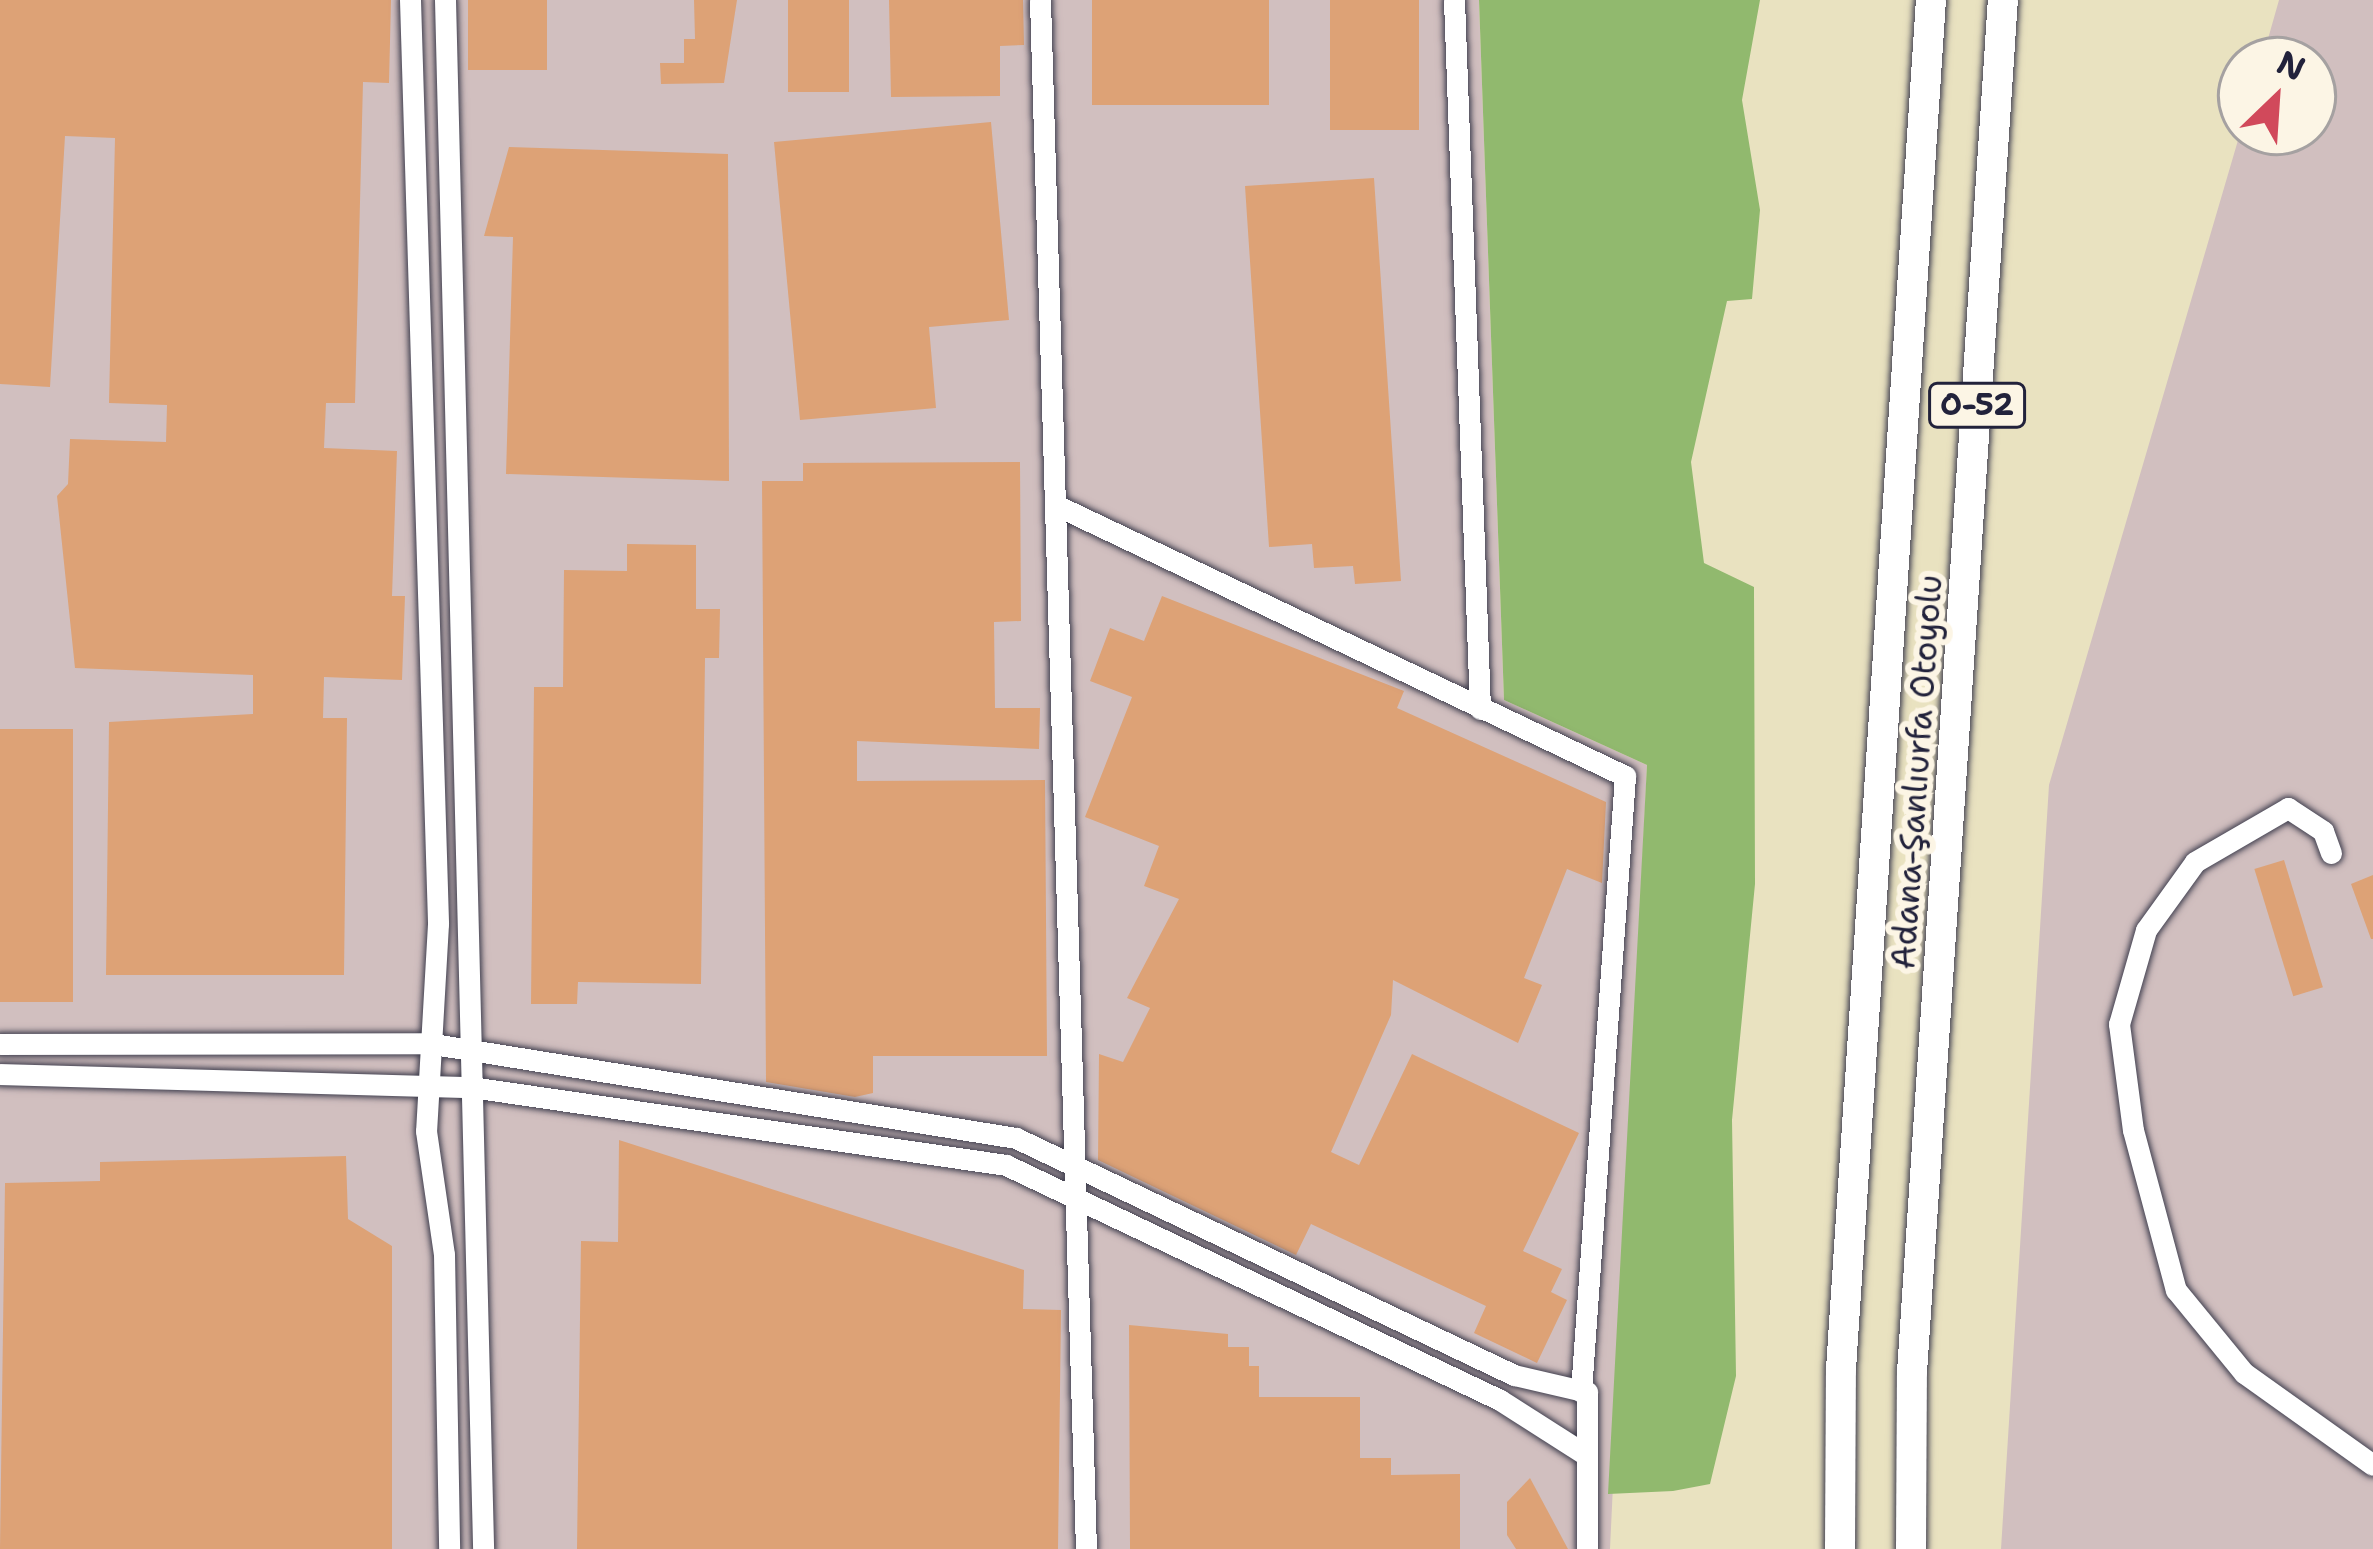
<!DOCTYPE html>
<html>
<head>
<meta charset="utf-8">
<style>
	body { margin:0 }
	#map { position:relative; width:2373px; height:1549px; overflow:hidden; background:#e9e2c0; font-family:"Shantell Sans",sans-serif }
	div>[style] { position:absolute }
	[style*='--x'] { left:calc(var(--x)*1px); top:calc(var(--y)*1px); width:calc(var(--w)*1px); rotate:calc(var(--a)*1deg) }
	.industrial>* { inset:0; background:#d1bfbf }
	.forest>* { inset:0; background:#91b96e }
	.building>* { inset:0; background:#dda276; transform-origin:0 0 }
	.roads { filter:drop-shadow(0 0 3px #403f4f) drop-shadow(0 0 3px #403f4f) }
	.minor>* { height:21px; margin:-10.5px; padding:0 10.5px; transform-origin:10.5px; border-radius:10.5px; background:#fff }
	.highway>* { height:30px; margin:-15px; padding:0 15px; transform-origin:15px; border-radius:15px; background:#fff }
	span { translate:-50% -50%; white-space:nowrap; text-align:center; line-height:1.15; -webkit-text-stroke:12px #fcf5e5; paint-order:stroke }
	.shield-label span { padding:3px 9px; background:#fcf5e5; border:3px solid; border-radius:9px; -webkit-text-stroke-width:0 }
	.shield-label { font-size:30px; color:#22223b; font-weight:700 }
	.street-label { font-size:33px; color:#22223b }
	.north { position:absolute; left:2217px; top:36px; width:120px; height:120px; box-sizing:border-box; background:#fcf5e5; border:3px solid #a5a1a1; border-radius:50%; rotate:25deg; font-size:33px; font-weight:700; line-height:48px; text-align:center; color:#22223b }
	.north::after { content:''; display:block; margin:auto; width:42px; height:54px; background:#d1495b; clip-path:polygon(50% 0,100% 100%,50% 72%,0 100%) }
</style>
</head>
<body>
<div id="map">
	<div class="industrial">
		<div style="clip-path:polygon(0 0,1479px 0,1504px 700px,1647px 765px,1610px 1549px,0 1549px)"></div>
		<div style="clip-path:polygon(2279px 0,2373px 0,2373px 1549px,2001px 1549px,2049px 785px,2241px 130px,2313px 132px,2313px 60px,2262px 60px)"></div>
	</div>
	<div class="forest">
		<div style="clip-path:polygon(1479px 0,1760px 0,1742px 100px,1760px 210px,1752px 299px,1727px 301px,1691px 462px,1704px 563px,1754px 587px,1755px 884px,1732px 1120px,1736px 1376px,1710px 1484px,1673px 1491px,1608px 1494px,1647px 765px,1504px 700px)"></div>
	</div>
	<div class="building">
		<div style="clip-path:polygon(0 0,391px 0,389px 83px,363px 82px,355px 403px,326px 403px,324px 448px,397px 451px,392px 596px,405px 596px,402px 680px,324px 677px,323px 718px,347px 718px,344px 975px,106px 975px,109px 722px,253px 714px,253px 675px,75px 668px,57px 496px,68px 484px,70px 439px,166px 442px,167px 405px,109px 403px,115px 138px,65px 136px,50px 387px,0 384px)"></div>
		<div style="left:468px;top:0;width:79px;height:70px"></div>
		<div style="clip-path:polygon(694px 0,737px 0,724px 83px,661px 84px,660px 63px,684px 63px,684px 39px,695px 39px)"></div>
		<div style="left:788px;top:0;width:61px;height:92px"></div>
		<div style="clip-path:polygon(889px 0,1023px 0,1024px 45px,1000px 46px,1000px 96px,891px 97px)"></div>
		<div style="left:1092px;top:0;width:177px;height:105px"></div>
		<div style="left:1330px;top:0;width:89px;height:130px"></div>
		<div style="clip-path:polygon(991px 122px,1009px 320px,929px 327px,936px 408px,800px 420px,774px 142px)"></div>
		<div style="clip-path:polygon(509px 147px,728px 154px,729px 481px,506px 474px,513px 237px,484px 236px)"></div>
		<div style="clip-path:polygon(1374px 178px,1401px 581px,1355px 584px,1353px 566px,1314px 568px,1312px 544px,1269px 547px,1245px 186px)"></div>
		<div style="clip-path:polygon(1020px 462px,1021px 621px,994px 622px,995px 708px,1040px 708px,1039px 749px,857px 741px,857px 781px,1045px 780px,1047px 1056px,873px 1056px,873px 1093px,855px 1097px,766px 1082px,762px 481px,803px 481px,803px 463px)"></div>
		<div style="clip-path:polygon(627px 544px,696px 545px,696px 609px,720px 609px,719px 658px,705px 658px,701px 984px,578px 982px,577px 1004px,531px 1004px,534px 687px,563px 687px,564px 570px,627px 571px)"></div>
		<div style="clip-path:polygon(1162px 596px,1404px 691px,1397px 708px,1606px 802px,1602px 883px,1567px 869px,1524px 978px,1542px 985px,1518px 1043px,1393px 980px,1391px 1015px,1331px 1152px,1359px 1165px,1412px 1054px,1579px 1133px,1523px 1251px,1562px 1269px,1551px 1292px,1567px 1300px,1537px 1363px,1474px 1333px,1486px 1306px,1311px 1224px,1296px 1255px,1098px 1160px,1099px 1054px,1123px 1062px,1150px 1008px,1127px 998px,1179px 899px,1144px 886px,1159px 846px,1085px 817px,1132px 697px,1090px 681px,1110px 628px,1144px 641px)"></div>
		<div style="left:73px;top:729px;width:273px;height:73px;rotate:90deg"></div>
		<div style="left:2284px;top:860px;width:133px;height:31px;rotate:73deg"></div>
		<div style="clip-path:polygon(2373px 875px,2373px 939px,2371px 939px,2351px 884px)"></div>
		<div style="clip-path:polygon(619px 1140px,1024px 1270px,1023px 1309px,1061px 1310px,1058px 1549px,577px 1549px,581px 1241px,618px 1242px)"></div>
		<div style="clip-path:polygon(346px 1156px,348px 1219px,392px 1246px,392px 1549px,0 1549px,5px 1183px,100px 1181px,100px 1162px)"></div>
		<div style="clip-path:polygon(1129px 1325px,1228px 1334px,1228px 1347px,1249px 1347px,1249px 1366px,1259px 1366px,1259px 1397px,1360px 1397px,1360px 1458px,1391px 1458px,1391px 1475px,1460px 1474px,1460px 1549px,1130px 1549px)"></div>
		<div style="clip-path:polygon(1530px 1478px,1568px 1549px,1516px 1549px,1507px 1535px,1507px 1502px)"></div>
	</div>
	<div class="roads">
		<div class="minor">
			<div style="--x:410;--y:0;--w:924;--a:88.26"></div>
			<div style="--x:438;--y:924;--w:207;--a:93.3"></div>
			<div style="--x:426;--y:1131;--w:124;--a:81.7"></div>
			<div style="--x:444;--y:1254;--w:295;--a:89"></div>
			<div style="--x:445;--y:0;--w:1549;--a:88.59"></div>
			<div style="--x:1040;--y:0;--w:1550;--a:88.3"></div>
			<div style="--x:1454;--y:0;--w:709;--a:87.9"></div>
			<div style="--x:1060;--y:507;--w:626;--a:25.46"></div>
			<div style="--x:1625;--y:776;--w:617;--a:94.09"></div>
			<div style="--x:2331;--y:853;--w:23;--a:-110"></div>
			<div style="--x:2323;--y:831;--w:42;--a:-146.7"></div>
			<div style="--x:2288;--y:808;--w:108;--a:149.9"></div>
			<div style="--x:2195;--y:862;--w:84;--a:125.8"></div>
			<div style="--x:2146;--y:930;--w:98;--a:106"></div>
			<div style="--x:2119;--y:1024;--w:107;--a:82.5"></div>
			<div style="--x:2133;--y:1130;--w:166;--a:75"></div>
			<div style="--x:2176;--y:1290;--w:107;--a:50.7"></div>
			<div style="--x:2244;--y:1373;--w:158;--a:35.5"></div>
			<div style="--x:0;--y:1044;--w:427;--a:-0.1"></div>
			<div style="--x:427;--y:1043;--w:597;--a:9.16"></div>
			<div style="--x:1016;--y:1138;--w:552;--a:25.45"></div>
			<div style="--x:1514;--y:1375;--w:75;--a:13.1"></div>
			<div style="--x:1587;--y:1392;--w:157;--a:90"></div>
			<div style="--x:0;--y:1074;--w:471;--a:1.6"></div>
			<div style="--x:471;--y:1087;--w:541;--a:8.29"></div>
			<div style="--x:1006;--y:1165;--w:547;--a:25.44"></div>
			<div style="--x:1500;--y:1400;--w:98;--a:32.6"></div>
		</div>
		<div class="highway">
			<div style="--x:1840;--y:1549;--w:180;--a:-89.7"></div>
			<div style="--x:1841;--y:1369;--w:1372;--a:-86.24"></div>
			<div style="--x:1911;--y:1549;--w:177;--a:-89.7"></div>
			<div style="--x:1912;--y:1372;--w:1375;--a:-86.21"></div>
		</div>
	</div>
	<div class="shield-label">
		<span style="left:1977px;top:405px">O-52</span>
	</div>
	<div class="street-label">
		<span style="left:1917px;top:772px;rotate:-86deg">Adana-Şanlıurfa Otoyolu</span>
	</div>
	<div class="north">N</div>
</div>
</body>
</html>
